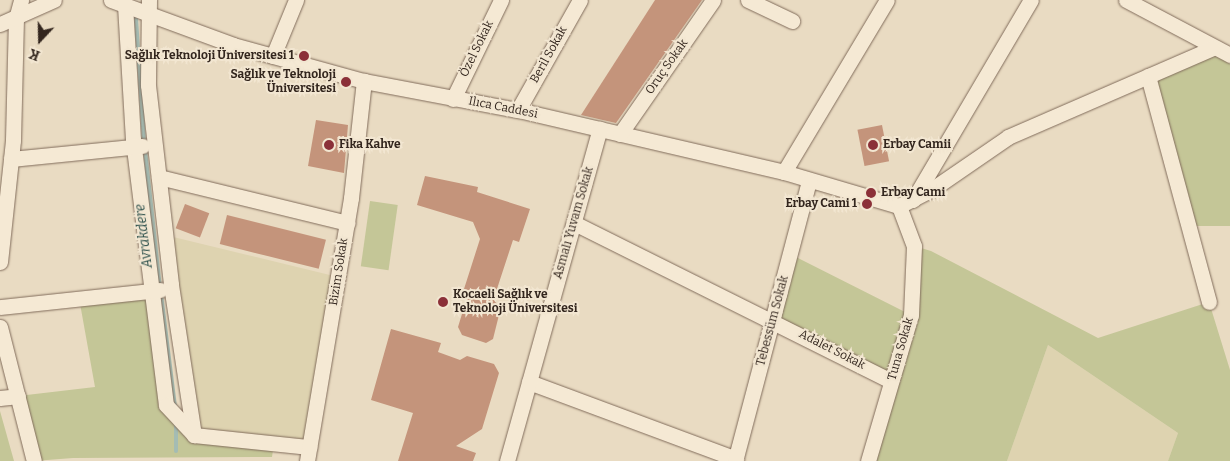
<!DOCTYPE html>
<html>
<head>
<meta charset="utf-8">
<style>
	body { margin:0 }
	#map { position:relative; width:1230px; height:461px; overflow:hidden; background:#e9dbc2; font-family:Bitter,serif }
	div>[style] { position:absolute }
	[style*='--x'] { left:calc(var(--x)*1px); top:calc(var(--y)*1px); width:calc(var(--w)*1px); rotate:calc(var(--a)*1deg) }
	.farmland>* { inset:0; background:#ded3b0 }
	.green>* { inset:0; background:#c4c697; transform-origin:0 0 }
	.stream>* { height:4px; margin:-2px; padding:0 2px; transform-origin:2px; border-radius:2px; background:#a4bcb3 }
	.building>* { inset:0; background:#c4947b; transform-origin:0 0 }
	.roads { filter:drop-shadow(0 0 1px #816c5b) drop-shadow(0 0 1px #816c5b) }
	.street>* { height:15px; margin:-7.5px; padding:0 7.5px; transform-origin:7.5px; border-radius:7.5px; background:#f5e9d4 }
	.dots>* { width:14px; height:14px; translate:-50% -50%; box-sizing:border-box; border:2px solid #f2e6d1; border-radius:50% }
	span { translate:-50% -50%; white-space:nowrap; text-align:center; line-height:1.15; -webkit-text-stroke:4px #f2e6d1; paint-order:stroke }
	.street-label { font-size:12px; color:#33261e }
	.poi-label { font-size:12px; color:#33261e; font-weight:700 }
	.right { translate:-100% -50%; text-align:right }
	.left { translate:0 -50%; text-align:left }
	.water-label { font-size:14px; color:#2e514c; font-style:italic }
	.north { position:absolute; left:15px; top:15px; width:50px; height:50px; -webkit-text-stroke:4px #f2e6d1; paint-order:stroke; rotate:201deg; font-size:14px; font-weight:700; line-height:20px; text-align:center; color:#33261e }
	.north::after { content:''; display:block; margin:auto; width:18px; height:22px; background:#33261e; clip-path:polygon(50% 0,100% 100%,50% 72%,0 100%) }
</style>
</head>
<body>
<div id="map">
	<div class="farmland">
		<div style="clip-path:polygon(165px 235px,338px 277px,309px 447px,194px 435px)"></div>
		<div style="clip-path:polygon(1048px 345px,1178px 433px,1168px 461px,1007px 461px)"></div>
	</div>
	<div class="green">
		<div style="clip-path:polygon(1213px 48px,1230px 55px,1230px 226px,1188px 226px,1148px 76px)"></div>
		<div style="left:370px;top:201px;width:28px;height:66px;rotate:8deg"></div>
		<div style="clip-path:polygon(914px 246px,931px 251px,1098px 338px,1209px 302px,1230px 370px,1230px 461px,1168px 461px,1178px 433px,1048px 345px,1007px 461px,868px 461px,891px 381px,773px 320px,790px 254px,911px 315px)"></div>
		<div style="clip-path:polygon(151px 291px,166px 405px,194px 435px,274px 443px,272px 457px,73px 458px,34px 461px,18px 396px,95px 387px,79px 298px)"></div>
		<div style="clip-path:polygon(0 411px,14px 461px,0 461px)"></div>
	</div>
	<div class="stream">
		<div style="--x:136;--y:18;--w:125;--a:86.3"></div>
		<div style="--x:145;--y:150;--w:138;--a:83.8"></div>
		<div style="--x:161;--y:294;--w:113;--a:82.9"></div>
		<div style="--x:176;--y:423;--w:28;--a:90"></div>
	</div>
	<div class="building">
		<div style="clip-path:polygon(655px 0,702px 0,616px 123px,581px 115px)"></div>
		<div style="clip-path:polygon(316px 120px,348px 125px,344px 173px,308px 166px)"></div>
		<div style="left:882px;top:125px;width:37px;height:25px;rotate:79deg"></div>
		<div style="clip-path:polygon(425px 176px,478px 187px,477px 192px,530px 209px,519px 242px,513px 240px,494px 298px,500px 311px,493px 339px,486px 343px,462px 335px,458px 327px,469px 291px,464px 289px,480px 239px,473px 222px,417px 205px)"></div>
		<div style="left:185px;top:204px;width:26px;height:26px;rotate:21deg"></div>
		<div style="left:227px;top:215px;width:102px;height:30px;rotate:14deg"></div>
		<div style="clip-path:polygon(391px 329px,441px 343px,438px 352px,460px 360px,467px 356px,494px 364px,499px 373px,482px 429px,456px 446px,476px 453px,473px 461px,398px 461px,413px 413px,371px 400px)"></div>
	</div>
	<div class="roads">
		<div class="street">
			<div style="--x:111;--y:0;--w:130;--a:20.2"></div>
			<div style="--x:233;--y:45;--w:136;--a:15.4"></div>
			<div style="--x:364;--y:81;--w:157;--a:10.7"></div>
			<div style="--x:518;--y:110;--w:273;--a:13.1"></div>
			<div style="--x:784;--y:172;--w:120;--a:16.5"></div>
			<div style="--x:149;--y:0;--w:85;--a:90.7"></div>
			<div style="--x:148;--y:85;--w:201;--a:83.4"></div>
			<div style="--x:171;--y:285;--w:152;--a:81.3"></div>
			<div style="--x:194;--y:435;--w:116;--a:6"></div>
			<div style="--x:748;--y:0;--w:49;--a:25.5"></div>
			<div style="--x:1126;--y:0;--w:118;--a:27.9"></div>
			<div style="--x:125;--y:5;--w:135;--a:86.6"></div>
			<div style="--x:133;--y:140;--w:267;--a:82.9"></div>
			<div style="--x:166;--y:405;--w:41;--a:47"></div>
			<div style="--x:0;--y:24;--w:59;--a:-24"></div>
			<div style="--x:273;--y:56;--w:61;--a:-67.7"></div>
			<div style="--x:1148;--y:76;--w:234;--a:74.9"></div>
			<div style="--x:453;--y:99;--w:110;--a:-64.1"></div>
			<div style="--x:518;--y:110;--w:126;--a:-60.6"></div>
			<div style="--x:620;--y:134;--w:163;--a:-55.2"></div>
			<div style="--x:11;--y:159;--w:132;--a:-5.7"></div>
			<div style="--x:784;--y:172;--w:200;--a:-59.1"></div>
			<div style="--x:159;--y:177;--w:194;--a:13.7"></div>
			<div style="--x:913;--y:200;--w:232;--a:-59.5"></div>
			<div style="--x:899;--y:206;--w:36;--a:-27"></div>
			<div style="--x:931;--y:190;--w:93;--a:-34.5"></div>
			<div style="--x:1008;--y:137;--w:223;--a:-23.5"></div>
			<div style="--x:574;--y:223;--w:354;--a:26.5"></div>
			<div style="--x:0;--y:262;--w:123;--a:-83.9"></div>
			<div style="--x:13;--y:140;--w:121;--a:-88.6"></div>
			<div style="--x:16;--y:19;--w:20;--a:-75"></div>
			<div style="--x:0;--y:307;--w:161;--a:-6.1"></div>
			<div style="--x:0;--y:327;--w:138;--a:75.8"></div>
			<div style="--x:529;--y:382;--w:221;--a:20.4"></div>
			<div style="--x:0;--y:398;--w:18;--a:-6"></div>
			<div style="--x:307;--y:461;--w:267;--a:-80.5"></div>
			<div style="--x:351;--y:198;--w:118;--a:-83.7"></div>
			<div style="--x:507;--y:461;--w:345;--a:-74.4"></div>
			<div style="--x:735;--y:461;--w:290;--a:-75.2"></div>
			<div style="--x:868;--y:461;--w:152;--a:-73.6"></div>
			<div style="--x:911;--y:315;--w:69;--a:-87.5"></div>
			<div style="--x:914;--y:246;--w:43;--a:-110.6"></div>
		</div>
	</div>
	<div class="dots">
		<div style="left:304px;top:56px;background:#8b3038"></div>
		<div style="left:346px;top:82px;background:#8b3038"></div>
		<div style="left:329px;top:145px;background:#8b3038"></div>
		<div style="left:873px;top:145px;background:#8b3038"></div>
		<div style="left:871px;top:193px;background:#8b3038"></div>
		<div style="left:867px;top:204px;background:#8b3038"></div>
		<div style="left:443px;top:302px;background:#8b3038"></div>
	</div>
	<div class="street-label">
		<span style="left:477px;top:49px;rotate:-64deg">Özel Sokak</span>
		<span style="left:549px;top:55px;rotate:-61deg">Beril Sokak</span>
		<span style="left:667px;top:67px;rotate:-55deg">Oruç Sokak</span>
		<span style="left:503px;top:108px;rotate:11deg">Ilıca Caddesi</span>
		<span style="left:574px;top:223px;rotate:-74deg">Asmalı Yuvam Sokak</span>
		<span style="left:339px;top:272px;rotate:-81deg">Bizim Sokak</span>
		<span style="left:773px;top:321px;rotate:-75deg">Tebessüm Sokak</span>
		<span style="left:901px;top:349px;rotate:-74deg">Tuna Sokak</span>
		<span style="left:832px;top:350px;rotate:27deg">Adalet Sokak</span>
	</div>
	<div class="poi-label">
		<span class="right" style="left:294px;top:56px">Sağlık Teknoloji Üniversitesi 1</span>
		<span class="right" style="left:336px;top:82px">Sağlık ve Teknoloji<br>Üniversitesi</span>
		<span class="left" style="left:339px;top:145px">Fika Kahve</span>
		<span class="left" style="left:883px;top:145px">Erbay Camii</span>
		<span class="left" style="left:881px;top:193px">Erbay Cami</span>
		<span class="right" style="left:857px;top:204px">Erbay Cami 1</span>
		<span class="left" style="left:453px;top:302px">Kocaeli Sağlık ve<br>Teknoloji Üniversitesi</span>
	</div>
	<div class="water-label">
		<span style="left:144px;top:236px;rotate:-97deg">Avrakdere</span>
	</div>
	<div class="north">K</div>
</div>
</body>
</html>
